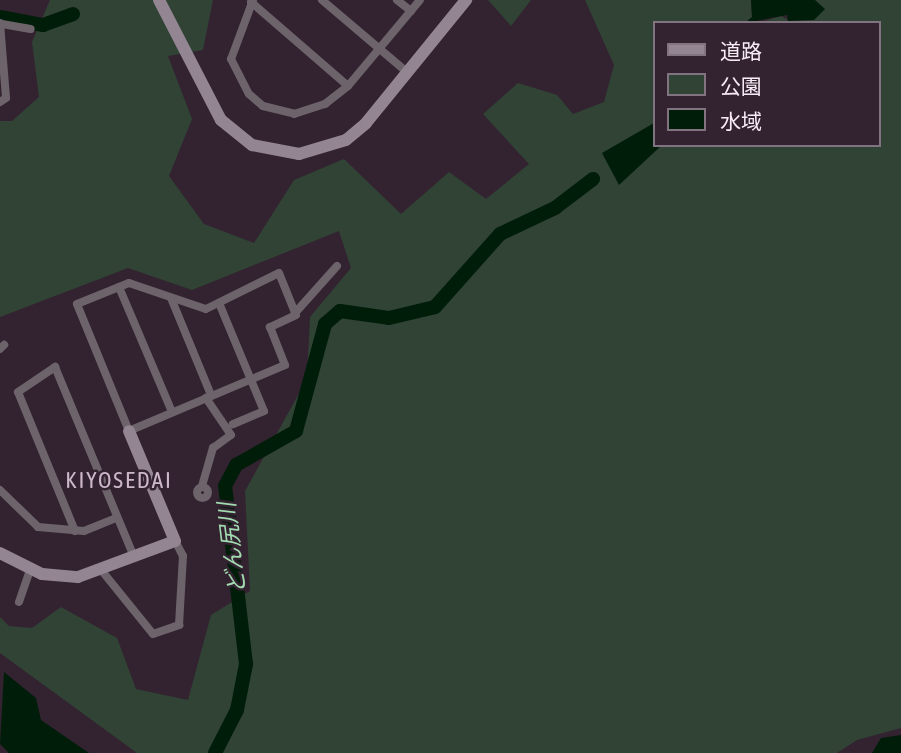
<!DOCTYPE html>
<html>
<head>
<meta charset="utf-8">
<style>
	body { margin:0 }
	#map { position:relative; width:901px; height:753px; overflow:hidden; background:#332331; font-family:"Asap Condensed","Noto Sans JP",sans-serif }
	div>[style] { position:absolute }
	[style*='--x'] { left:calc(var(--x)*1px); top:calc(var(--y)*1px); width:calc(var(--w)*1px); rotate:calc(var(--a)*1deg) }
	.green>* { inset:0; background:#304335 }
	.water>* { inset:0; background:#001d09 }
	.river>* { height:14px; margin:-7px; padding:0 7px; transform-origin:7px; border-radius:7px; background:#001d09 }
	.street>* { height:8px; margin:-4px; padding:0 4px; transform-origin:4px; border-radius:4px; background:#6d646b }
	.street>.ring { margin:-4px; padding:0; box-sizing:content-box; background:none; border:8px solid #6d646b; border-radius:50% }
	.secondary>* { height:12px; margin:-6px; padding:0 6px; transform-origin:6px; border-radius:6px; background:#938591 }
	span { translate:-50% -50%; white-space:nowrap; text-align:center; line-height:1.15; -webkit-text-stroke:5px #332331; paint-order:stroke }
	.neighbourhood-label { font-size:23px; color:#cdb8ca; letter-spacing:2px }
	.water-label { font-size:23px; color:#a2dbb0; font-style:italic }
	.legend { position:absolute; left:653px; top:21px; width:228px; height:126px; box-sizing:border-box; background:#332331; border:2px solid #81737f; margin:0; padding:9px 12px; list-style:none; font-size:21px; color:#f7ebf5 }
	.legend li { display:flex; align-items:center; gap:14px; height:35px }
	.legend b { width:35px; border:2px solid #81737f }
</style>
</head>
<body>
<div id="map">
	<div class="green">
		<div style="clip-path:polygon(50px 0,213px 0,203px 50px,168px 56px,192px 119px,169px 176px,204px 224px,254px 243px,294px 180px,344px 159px,401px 214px,449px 172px,486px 199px,529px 164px,483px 114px,518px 83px,557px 95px,573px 114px,604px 102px,614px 65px,585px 0,751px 0,752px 17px,745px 23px,654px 23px,654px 145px,878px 145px,878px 23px,758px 23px,781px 16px,788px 20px,817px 5px,815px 0,901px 0,901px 728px,857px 740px,837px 753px,137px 753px,0 653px,0 617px,9px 626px,32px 628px,61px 607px,117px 638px,136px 689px,188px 700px,211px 615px,250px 591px,245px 491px,307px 379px,310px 317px,351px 268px,339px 231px,192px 290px,128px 268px,0 317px,0 121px,12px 121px,39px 97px,32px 42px)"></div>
		<div style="clip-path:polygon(488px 0,531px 0,511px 26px)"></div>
	</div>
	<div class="water">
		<div style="clip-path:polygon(751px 0,815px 0,825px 9px,814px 20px,788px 21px,787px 15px,745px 23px,752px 17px)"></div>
		<div style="clip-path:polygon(654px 123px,654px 145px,662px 145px,619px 185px,602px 153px)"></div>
		<div style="clip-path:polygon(4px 672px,36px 698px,41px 720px,89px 753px,9px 753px,0 744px)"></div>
		<div style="clip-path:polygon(901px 735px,901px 753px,872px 753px,881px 738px)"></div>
	</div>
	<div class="river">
		<div style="--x:0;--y:17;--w:44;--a:10.5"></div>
		<div style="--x:43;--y:25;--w:32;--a:-20"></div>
		<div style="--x:215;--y:753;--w:48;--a:-62.9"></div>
		<div style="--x:237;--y:710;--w:47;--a:-78.9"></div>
		<div style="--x:246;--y:664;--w:179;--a:-96.7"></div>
		<div style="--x:225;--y:486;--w:24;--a:-62"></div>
		<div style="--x:236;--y:465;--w:69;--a:-29.5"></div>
		<div style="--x:296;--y:431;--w:111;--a:-74.8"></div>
		<div style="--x:325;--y:324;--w:20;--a:-41"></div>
		<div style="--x:340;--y:311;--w:49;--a:8.1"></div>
		<div style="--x:389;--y:318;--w:47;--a:-13.4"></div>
		<div style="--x:435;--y:307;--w:98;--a:-48.3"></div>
		<div style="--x:500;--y:234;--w:61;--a:-25.3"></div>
		<div style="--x:555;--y:208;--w:48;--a:-37.3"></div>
	</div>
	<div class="street">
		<div style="--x:253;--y:0;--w:63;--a:110.4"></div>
		<div style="--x:231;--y:59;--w:39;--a:63"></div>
		<div style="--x:249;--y:94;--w:18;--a:41"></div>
		<div style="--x:263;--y:106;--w:32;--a:14"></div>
		<div style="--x:294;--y:114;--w:33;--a:-18"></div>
		<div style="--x:325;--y:104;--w:29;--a:-38"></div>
		<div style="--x:348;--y:86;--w:112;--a:-50.1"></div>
		<div style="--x:322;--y:0;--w:113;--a:40.3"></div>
		<div style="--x:397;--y:0;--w:18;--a:38"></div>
		<div style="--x:251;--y:2;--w:128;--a:40.9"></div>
		<div style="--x:0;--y:23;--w:75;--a:85.4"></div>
		<div style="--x:6;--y:98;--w:7;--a:146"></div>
		<div style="--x:2;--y:24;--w:29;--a:10"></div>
		<div style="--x:279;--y:273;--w:45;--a:68"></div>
		<div style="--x:296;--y:315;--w:29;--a:155"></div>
		<div style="--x:270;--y:327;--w:41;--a:68.5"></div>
		<div style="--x:285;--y:365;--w:169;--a:157.1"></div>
		<div style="--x:129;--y:431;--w:137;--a:-112.3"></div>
		<div style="--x:77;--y:304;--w:56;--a:-22"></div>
		<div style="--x:129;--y:283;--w:81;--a:18.7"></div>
		<div style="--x:206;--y:309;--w:81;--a:-26.3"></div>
		<div style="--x:119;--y:287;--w:136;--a:67"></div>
		<div style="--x:171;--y:298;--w:105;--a:67.6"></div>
		<div style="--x:219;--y:303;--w:117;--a:67.4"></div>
		<div style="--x:264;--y:411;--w:34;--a:157"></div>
		<div style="--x:295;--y:313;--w:63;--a:-48.2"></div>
		<div style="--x:0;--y:349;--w:6;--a:-45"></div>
		<div style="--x:202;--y:486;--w:40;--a:-74"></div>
		<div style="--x:213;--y:448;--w:22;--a:-36"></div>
		<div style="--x:231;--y:435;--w:45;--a:-124"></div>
		<div class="ring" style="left:196.5px;top:486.5px;width:3px;height:3px"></div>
		<div style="--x:0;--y:490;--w:53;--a:44.2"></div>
		<div style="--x:38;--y:527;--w:46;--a:5"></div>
		<div style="--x:84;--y:531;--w:35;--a:-22"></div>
		<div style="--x:75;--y:531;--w:150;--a:-112.3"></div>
		<div style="--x:18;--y:392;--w:45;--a:-34"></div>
		<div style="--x:55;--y:367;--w:206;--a:67.4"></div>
		<div style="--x:102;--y:571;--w:81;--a:51"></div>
		<div style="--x:153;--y:634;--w:28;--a:-19"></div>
		<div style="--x:179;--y:625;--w:69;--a:-86.7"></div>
		<div style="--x:183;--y:556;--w:17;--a:-118"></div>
		<div style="--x:19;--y:602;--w:34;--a:-71"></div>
	</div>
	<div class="secondary">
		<div style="--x:159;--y:0;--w:135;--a:62.7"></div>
		<div style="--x:221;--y:120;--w:40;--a:39"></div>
		<div style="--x:252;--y:145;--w:48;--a:10.8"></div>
		<div style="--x:299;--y:154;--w:49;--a:-16.6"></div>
		<div style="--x:346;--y:140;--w:26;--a:-40"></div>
		<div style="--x:366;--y:123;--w:159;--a:-50.9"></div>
		<div style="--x:0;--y:553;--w:47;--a:26.6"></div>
		<div style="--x:42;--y:574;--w:36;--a:5"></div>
		<div style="--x:78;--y:577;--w:103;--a:-20.4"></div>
		<div style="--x:175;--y:541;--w:119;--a:-112.7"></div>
	</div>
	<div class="neighbourhood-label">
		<span style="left:119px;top:480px">KIYOSEDAI</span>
	</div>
	<div class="water-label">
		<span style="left:232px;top:548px;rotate:-97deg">どん尻川</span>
	</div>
	<ul class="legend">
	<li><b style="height:9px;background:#938591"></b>道路</li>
	<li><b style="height:19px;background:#304335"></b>公園</li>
	<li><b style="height:19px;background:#001d09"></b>水域</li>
	</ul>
</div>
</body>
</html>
